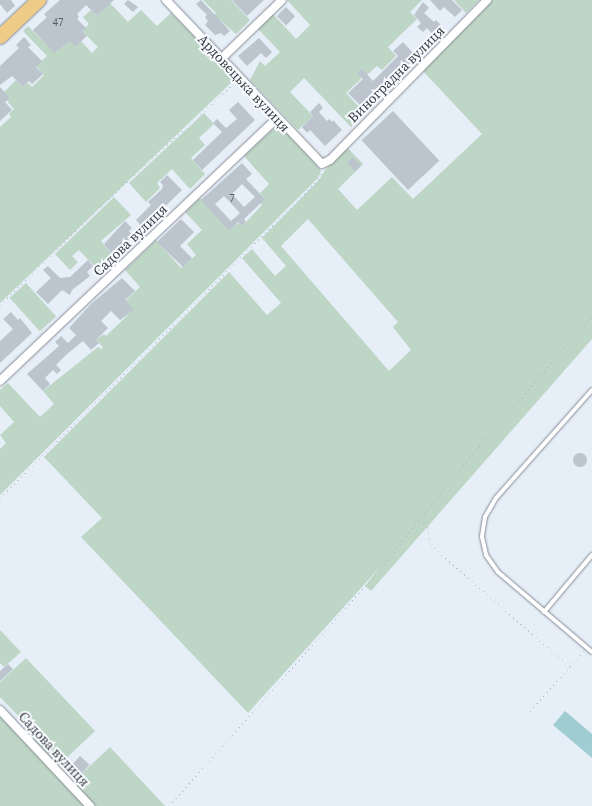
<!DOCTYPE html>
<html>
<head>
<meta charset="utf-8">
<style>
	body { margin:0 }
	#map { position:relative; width:592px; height:806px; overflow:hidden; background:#e6eef8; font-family:"Source Serif 4",serif }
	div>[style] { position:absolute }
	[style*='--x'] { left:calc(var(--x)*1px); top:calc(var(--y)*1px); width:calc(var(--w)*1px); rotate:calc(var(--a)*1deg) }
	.green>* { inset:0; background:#bed6c5; transform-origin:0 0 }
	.water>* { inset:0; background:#9fcdd2 }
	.building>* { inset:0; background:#bcc4cd; transform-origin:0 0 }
	.round { border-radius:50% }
	.path>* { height:1px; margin-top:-0.5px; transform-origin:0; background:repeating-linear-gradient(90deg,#b1b8c0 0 1px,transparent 0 5px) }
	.roads { filter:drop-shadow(0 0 1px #868d96) drop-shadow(0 0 1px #868d96) }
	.lane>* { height:4px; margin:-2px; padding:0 2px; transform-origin:2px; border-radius:2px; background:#fff }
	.street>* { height:8px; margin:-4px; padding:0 4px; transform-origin:4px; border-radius:4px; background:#fff }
	.highway>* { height:14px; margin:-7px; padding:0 7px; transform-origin:7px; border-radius:7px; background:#eecc87 }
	span { translate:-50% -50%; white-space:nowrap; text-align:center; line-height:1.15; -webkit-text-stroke:4px #f8fbff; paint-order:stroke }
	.number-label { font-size:11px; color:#595e62 }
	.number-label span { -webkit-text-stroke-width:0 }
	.street-label { font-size:14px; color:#383c3f }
</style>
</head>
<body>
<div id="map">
	<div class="green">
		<div style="clip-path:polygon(203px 0,231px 0,250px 20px,236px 34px,214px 15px,216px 13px)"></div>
		<div style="clip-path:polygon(287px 0,422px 0,410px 12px,417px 19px,388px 47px,396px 56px,382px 70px,377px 66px,367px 75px,362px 69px,358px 73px,362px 78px,346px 93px,365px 113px,351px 127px,304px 78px,290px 92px,313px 116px,298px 130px,250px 80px,260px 61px,265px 66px,280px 52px,258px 29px,273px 14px,296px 39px,310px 25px)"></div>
		<div style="clip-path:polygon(454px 0,479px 0,466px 13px)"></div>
		<div style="clip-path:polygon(evenodd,491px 0,592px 0,592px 339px,371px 591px,365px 586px,380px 567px,248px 713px,81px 537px,102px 518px,44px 457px,229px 272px,267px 315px,281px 303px,242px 258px,252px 249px,275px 276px,286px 266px,262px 238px,319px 180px,325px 170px,347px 147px,363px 164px,338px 189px,357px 210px,392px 177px,413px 199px,482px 134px,422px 70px,491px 0,308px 219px,398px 322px,393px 327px,411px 350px,389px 371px,281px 246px,308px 219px)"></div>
		<div style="clip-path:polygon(110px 3px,128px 22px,141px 10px,157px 26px,171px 13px,234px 76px,234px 80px,0 303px,0 127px,11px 117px,9px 114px,14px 109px,7px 101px,10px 98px,4px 92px,16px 80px,23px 87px,28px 83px,32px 87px,44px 75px,36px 66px,47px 56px,23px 31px,28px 26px,54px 52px,70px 41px,75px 46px,81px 41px,92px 53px,98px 47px,82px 31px,89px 24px,83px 17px,91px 10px,97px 16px)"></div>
		<div style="clip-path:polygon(204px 113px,214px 124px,199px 138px,205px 145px,191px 158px,205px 174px,190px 189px,172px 169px,157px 183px,160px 188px,146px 202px,129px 183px)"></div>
		<div style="clip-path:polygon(278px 124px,317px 165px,321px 171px,318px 178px,0 495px,0 449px,6px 443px,0 435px,14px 422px,0 406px,0 390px,8px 383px,40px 417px,54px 404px,43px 391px,98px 347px,101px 349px,103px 347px,96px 340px,104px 334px,106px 336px,133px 310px,125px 301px,140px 287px,125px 270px,156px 240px,181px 268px,196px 255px,187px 244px,202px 230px,185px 212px,200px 198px,229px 230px,238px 223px,242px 226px,247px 221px,262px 205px,260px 203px,265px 199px,260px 193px,269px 184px,244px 156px)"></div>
		<div style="clip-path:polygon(114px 197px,131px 215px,101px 241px,116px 259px,101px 273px,79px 250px,72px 256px,78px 262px,70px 270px,55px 254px)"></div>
		<div style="left:26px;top:283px;width:45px;height:22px;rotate:48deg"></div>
		<div style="clip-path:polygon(0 630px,21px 652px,4px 667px,0 663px)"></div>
		<div style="clip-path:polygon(26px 658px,95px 731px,58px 766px,31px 737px,35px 733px,0 697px,0 682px)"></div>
		<div style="clip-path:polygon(0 714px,87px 806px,0 806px)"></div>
		<div style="clip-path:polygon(110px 747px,165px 806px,93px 806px,72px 783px)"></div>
	</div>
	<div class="water">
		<div style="clip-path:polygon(565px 711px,592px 734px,592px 758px,553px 725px)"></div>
	</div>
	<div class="building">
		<div style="clip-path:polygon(0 0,11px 0,15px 6px,7px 13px,0 4px)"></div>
		<div style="clip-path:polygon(60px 0,114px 0,97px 16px,86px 5px,77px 14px,79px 17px,77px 19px,86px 28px,82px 31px,87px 36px,75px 47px,70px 41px,54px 53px,33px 30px,47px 17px,44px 14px)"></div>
		<div style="clip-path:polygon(128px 0,138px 7px,133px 12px,124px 4px)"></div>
		<div style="clip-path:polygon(201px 0,230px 31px,224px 36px,221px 33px,215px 35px,205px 25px,208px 21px,205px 17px,207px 15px,196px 4px)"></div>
		<div style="clip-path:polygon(232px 0,264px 0,247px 16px)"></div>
		<div style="clip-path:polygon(430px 0,452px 0,462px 10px,455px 17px,444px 7px,440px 11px)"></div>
		<div style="clip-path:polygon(423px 2px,429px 8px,424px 13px,434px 22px,436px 20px,444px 28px,435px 37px,427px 28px,423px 32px,417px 27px,421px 23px,414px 15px)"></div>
		<div style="left:286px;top:7px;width:13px;height:13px;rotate:45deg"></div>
		<div style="clip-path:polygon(24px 37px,31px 45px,28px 47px,42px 61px,36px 67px,43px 74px,32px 84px,29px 81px,23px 87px,12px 76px,0 85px,0 66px,19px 48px,16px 45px)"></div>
		<div style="clip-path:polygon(259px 38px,272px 52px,266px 58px,261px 53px,247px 66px,238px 56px)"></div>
		<div style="clip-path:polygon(403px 42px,414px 54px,411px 58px,413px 60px,365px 107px,362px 103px,360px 105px,348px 93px,363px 79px,357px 73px,362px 69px,373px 81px,398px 56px,393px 51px)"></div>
		<div style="clip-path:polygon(0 87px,10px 98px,5px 102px,12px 110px,0 121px)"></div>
		<div style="clip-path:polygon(238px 102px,255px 120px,202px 170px,193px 160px,222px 132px,213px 123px,217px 119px,226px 128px,237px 119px,229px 110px)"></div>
		<div style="clip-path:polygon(319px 103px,323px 108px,319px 112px,327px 121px,329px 119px,332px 122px,333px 120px,342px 130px,325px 146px,310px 130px,307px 133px,302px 127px,313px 116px,310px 112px)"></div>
		<div style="left:393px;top:111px;width:68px;height:43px;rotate:47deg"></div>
		<div style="left:353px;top:157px;width:12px;height:8px;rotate:48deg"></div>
		<div style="clip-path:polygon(evenodd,242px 163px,252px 174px,246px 179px,265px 199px,244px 219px,246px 222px,242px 226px,238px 222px,229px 231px,201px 200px,242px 163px,242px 184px,255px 197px,244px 207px,232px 194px,242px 184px,242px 163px,224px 196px,240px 213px,231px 221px,215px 204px,224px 196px)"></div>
		<div style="clip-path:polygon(167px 175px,182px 190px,143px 228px,136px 220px,151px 205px,148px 202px,162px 189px,163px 185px,160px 182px)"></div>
		<div style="clip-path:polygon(181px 219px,194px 232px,180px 246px,192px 258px,183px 267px,157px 242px)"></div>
		<div style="clip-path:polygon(125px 221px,132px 228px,129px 231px,133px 236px,113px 255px,104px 244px)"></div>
		<div style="clip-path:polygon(88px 260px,93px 266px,87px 272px,90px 276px,72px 290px,70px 295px,62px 290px,48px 304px,36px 292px,51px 278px,43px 270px,48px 266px,60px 278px,70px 277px)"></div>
		<div style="clip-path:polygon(122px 278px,135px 291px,125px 300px,134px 310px,120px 320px,111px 311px,101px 321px,108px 328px,96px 340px,99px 343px,91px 350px,83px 341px,66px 355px,56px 365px,61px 370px,57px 374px,53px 370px,45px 378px,50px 384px,43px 391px,27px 374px,59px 346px,55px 342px,61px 336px,68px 343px,76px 335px,69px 328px,91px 304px)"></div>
		<div style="clip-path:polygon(11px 312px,18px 320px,20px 318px,32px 333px,0 363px,0 341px,13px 329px,3px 319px)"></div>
		<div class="round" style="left:573px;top:453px;width:14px;height:14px"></div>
		<div style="clip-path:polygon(8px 664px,13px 669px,0 681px,0 671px)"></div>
		<div style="left:80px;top:756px;width:13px;height:18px;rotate:42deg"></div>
	</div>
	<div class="path">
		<div style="--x:0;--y:305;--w:141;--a:-44.4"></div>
		<div style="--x:101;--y:206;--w:180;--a:-42.7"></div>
		<div style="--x:0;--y:498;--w:451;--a:-45"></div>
		<div style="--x:319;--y:179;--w:8;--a:-67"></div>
		<div style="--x:420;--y:519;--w:12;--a:48"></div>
		<div style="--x:428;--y:528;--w:12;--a:85"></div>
		<div style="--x:429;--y:540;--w:9;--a:58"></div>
		<div style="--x:434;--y:548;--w:181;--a:41.2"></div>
		<div style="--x:530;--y:711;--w:81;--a:-48"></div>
		<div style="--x:169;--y:806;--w:319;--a:-48.3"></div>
		<div style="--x:381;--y:568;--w:116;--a:-51.6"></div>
		<div style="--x:453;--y:477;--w:213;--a:-49.2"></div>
	</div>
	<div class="roads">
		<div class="lane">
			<div style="--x:592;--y:390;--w:144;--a:131.6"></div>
			<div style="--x:496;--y:498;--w:22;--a:120"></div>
			<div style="--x:485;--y:517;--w:20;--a:99"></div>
			<div style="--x:482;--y:537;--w:18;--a:77"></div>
			<div style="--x:486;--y:555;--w:21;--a:55"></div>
			<div style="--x:498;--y:572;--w:123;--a:40.4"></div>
			<div style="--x:544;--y:612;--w:75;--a:-49.9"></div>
		</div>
		<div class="street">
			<div style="--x:166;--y:0;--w:226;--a:46.4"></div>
			<div style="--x:322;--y:164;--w:9;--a:-27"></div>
			<div style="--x:330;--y:160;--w:224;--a:-45.5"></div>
			<div style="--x:222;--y:58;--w:83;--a:-44"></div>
			<div style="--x:0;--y:381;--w:382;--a:-43.5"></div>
			<div style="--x:0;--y:710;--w:132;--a:46.8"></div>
		</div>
		<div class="highway">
			<div style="--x:0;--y:37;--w:54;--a:-43.5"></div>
		</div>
	</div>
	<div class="number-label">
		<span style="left:58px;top:23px">47</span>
		<span style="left:232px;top:199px">7</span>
	</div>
	<div class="street-label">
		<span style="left:396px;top:74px;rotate:-45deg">Виноградна вулиця</span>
		<span style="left:244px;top:83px;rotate:47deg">Ардовецька вулиця</span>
		<span style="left:130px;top:240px;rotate:-44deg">Садова вулиця</span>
		<span style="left:54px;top:749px;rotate:47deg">Садова вулиця</span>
	</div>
</div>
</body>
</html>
